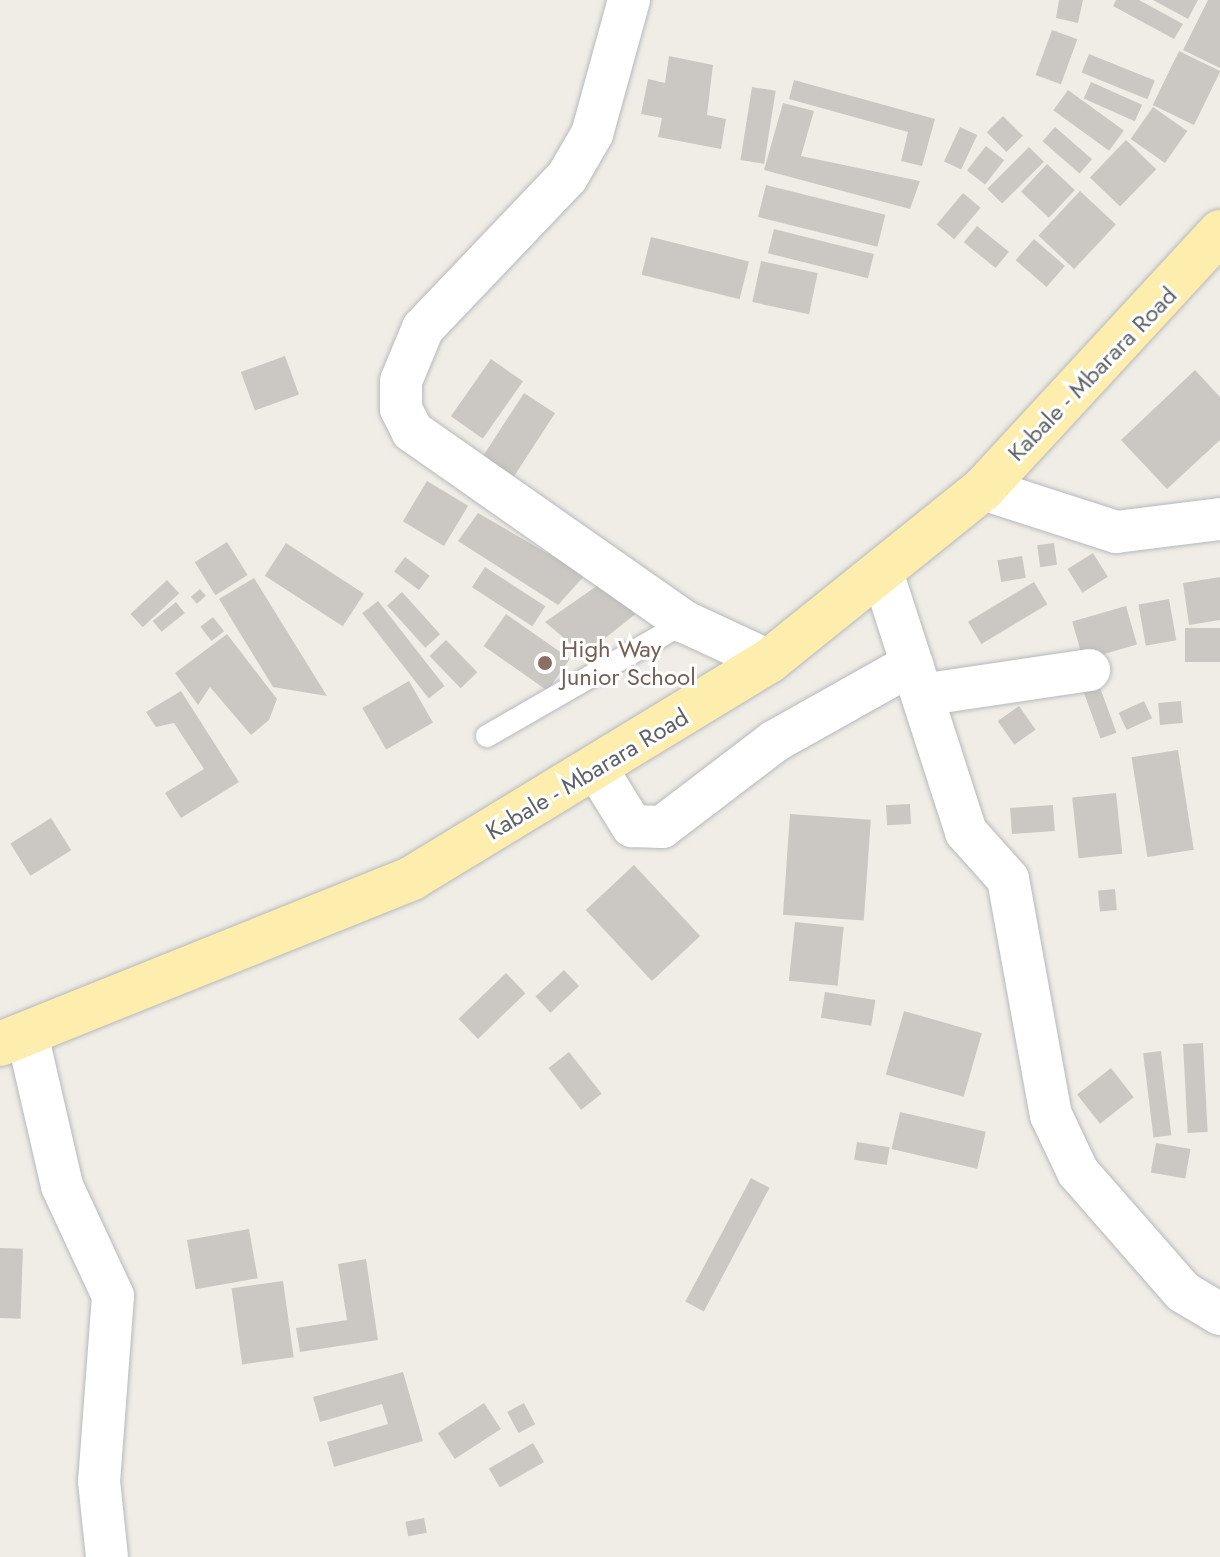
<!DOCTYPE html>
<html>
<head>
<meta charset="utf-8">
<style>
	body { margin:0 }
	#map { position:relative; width:1220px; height:1557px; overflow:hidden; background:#f0ede6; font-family:Jost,sans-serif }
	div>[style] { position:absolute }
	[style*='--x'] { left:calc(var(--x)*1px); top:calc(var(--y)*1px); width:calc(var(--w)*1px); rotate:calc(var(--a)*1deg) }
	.building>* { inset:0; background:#cbc8c3; transform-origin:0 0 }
	.roads { filter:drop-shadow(0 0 2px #b6b9bc) drop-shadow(0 0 2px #b6b9bc) }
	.lane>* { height:22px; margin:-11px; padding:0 11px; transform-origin:11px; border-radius:11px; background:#fff }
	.street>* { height:42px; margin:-21px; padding:0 21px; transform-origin:21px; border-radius:21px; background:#fff }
	.primary>* { height:44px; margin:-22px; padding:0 22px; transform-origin:22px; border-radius:22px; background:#fdeead }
	.dots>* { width:22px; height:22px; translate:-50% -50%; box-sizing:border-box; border:4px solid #fff; border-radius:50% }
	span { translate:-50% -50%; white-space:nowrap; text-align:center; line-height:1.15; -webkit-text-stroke:6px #fff; paint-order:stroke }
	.street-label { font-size:24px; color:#5e6266 }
	.education-label { font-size:24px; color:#785e54 }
	.left { translate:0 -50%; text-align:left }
</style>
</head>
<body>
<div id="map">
	<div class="building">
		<div style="clip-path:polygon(1059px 0,1083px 0,1078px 23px,1056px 18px)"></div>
		<div style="clip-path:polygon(1116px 0,1139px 0,1183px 24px,1174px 39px,1113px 6px)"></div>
		<div style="clip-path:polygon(1153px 0,1198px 0,1188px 19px)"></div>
		<div style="clip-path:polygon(1208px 0,1220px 0,1220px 68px,1183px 50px)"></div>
		<div style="left:1052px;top:30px;width:27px;height:48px;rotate:20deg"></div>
		<div style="left:1179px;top:51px;width:46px;height:60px;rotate:26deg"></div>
		<div style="left:1089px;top:54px;width:71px;height:20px;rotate:22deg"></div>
		<div style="clip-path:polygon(669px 56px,713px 65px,707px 115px,726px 119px,721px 149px,658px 137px,662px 118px,641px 114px,648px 79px,665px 83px)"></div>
		<div style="clip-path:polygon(794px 80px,935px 119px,922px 166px,901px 161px,908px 132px,789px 99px)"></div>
		<div style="left:1091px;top:82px;width:56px;height:18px;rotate:24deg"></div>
		<div style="left:752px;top:87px;width:24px;height:74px;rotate:9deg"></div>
		<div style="left:1068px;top:90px;width:69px;height:25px;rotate:36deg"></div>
		<div style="clip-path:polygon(783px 103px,814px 111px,801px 156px,920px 181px,910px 209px,764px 170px)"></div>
		<div style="left:1153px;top:107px;width:42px;height:39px;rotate:35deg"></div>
		<div style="left:1003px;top:116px;width:28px;height:23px;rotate:45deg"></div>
		<div style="left:960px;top:127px;width:19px;height:38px;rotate:25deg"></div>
		<div style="left:1055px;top:127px;width:49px;height:19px;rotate:41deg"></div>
		<div style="left:1126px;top:140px;width:42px;height:52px;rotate:44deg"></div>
		<div style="left:986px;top:146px;width:23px;height:31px;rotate:38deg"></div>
		<div style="left:1029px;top:147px;width:21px;height:59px;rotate:45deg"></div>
		<div style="left:1047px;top:164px;width:38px;height:38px;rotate:43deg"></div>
		<div style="left:766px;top:185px;width:123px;height:33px;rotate:14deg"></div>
		<div style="left:1080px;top:191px;width:49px;height:61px;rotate:43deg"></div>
		<div style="left:963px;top:193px;width:23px;height:41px;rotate:40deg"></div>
		<div style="left:977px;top:226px;width:41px;height:21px;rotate:39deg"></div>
		<div style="left:774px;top:229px;width:103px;height:25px;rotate:14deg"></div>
		<div style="left:651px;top:237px;width:101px;height:39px;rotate:14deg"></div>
		<div style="left:1034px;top:239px;width:41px;height:28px;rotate:41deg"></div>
		<div style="left:761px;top:261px;width:58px;height:42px;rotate:12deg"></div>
		<div style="left:285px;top:356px;width:41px;height:47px;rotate:70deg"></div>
		<div style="left:491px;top:359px;width:39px;height:70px;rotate:35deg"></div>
		<div style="clip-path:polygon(1195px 370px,1220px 397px,1220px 440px,1167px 489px,1121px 440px)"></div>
		<div style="left:524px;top:393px;width:37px;height:80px;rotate:33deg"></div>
		<div style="left:427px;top:481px;width:48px;height:47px;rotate:31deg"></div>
		<div style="clip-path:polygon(478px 513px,585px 575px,558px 605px,458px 541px)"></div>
		<div style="left:227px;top:542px;width:39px;height:38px;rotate:58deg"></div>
		<div style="left:286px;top:543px;width:93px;height:39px;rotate:33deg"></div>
		<div style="left:1054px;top:543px;width:22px;height:17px;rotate:82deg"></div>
		<div style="left:1093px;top:553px;width:28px;height:30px;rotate:58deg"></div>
		<div style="left:1022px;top:556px;width:22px;height:25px;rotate:80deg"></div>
		<div style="left:405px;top:557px;width:31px;height:18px;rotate:37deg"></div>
		<div style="left:485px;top:567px;width:72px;height:24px;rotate:33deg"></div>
		<div style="clip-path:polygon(1220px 577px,1220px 620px,1189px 625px,1183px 583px)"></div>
		<div style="clip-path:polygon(254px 578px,327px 696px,273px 687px,219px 599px)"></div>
		<div style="left:167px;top:580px;width:18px;height:50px;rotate:47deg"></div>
		<div style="clip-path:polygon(604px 581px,643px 608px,584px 655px,545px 622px)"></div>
		<div style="left:1034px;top:582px;width:26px;height:77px;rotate:59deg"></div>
		<div style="left:200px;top:589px;width:9px;height:12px;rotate:49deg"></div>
		<div style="left:402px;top:592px;width:57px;height:20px;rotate:48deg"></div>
		<div style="left:1169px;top:599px;width:42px;height:31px;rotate:80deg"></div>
		<div style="left:378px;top:601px;width:108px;height:20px;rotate:52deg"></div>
		<div style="left:176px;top:602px;width:14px;height:30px;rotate:51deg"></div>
		<div style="left:1126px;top:606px;width:40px;height:56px;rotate:74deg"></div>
		<div style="left:506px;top:614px;width:78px;height:39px;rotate:35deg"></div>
		<div style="left:213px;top:617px;width:18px;height:16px;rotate:52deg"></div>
		<div style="left:1220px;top:628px;width:34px;height:35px;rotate:90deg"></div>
		<div style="clip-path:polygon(227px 634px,277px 699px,269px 720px,251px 735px,210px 687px,198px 705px,175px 673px)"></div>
		<div style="left:446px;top:640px;width:45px;height:23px;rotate:46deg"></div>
		<div style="left:409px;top:681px;width:48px;height:54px;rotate:60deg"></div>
		<div style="left:1098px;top:682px;width:54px;height:17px;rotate:70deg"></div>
		<div style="clip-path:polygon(181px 691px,239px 782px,181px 818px,165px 793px,204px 769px,174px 723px,156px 727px,146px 712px)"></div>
		<div style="left:1144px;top:701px;width:19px;height:28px;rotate:65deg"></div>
		<div style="left:1181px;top:701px;width:22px;height:23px;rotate:85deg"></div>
		<div style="left:1019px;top:706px;width:29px;height:26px;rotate:55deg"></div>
		<div style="left:1178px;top:750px;width:101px;height:47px;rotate:81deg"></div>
		<div style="left:1116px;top:793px;width:61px;height:44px;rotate:84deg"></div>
		<div style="left:910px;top:804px;width:20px;height:24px;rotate:87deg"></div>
		<div style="left:1053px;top:805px;width:26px;height:43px;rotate:86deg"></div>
		<div style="left:790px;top:814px;width:81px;height:101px;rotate:4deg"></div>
		<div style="left:51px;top:818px;width:38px;height:48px;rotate:58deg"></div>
		<div style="left:634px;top:865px;width:97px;height:66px;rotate:47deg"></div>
		<div style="left:1115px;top:889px;width:21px;height:17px;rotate:85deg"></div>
		<div style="left:795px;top:922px;width:49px;height:59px;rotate:6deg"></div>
		<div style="left:564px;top:970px;width:22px;height:39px;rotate:47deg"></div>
		<div style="left:506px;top:973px;width:28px;height:66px;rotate:46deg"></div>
		<div style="left:825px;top:992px;width:51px;height:26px;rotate:9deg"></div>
		<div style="left:904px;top:1011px;width:81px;height:66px;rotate:16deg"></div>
		<div style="left:1203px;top:1043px;width:89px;height:20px;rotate:87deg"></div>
		<div style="left:1161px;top:1051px;width:85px;height:18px;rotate:83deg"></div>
		<div style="left:569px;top:1052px;width:53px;height:26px;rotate:52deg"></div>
		<div style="left:1111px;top:1068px;width:37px;height:43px;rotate:52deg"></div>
		<div style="left:900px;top:1112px;width:88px;height:38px;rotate:13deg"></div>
		<div style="left:857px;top:1142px;width:33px;height:18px;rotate:9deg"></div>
		<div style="left:1156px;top:1143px;width:35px;height:30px;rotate:10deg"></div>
		<div style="left:751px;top:1178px;width:21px;height:140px;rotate:28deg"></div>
		<div style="left:249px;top:1229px;width:50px;height:63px;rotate:80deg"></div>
		<div style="left:0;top:1248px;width:23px;height:70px;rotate:2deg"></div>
		<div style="clip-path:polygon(366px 1259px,378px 1340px,300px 1352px,296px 1328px,347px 1320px,338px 1264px)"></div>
		<div style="left:283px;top:1281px;width:77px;height:52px;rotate:82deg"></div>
		<div style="clip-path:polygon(403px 1372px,423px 1441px,334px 1467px,327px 1442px,388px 1424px,382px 1404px,320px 1422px,313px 1397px)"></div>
		<div style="left:484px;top:1403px;width:31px;height:55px;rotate:57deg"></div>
		<div style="left:524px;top:1403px;width:24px;height:19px;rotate:62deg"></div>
		<div style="left:533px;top:1443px;width:22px;height:51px;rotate:60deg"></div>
		<div style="left:424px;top:1518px;width:15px;height:19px;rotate:79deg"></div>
	</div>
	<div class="roads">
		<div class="lane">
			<div style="--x:487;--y:736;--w:228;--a:-29.9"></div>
		</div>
		<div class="street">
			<div style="--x:629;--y:0;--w:139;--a:105.4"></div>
			<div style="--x:592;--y:134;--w:50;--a:120.2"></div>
			<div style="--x:567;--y:177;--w:209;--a:133.6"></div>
			<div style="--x:423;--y:328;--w:57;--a:112.5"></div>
			<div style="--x:401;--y:381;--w:28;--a:90"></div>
			<div style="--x:401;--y:409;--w:25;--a:63"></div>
			<div style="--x:412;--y:431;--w:333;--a:35"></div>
			<div style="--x:685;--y:622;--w:93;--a:24.9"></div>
			<div style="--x:983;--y:489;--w:140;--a:17.9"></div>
			<div style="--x:1116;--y:532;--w:105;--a:-7.1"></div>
			<div style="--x:883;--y:575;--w:270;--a:72.1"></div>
			<div style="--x:966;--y:832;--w:63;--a:48.2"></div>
			<div style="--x:1008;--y:879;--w:240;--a:79.7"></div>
			<div style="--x:1051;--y:1115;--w:63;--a:64.7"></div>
			<div style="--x:1078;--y:1172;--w:159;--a:48.8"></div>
			<div style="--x:1183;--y:1292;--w:43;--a:30.7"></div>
			<div style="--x:922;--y:695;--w:169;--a:-8.5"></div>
			<div style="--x:598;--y:771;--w:65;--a:58.3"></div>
			<div style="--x:632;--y:826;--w:30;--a:2"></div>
			<div style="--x:662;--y:827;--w:142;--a:-37.3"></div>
			<div style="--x:775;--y:741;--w:157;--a:-29.3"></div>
			<div style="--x:27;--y:1034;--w:156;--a:77"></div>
			<div style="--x:62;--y:1186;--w:121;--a:65.1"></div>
			<div style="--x:113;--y:1296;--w:186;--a:94.3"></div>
			<div style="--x:99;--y:1481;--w:76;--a:84"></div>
		</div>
		<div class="primary">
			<div style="--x:0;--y:1044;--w:444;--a:-21.9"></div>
			<div style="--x:412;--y:878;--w:418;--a:-31.3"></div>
			<div style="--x:769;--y:661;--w:275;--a:-38.8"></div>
			<div style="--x:983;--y:489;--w:350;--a:-47.3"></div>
		</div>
	</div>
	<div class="dots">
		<div style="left:545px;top:663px;background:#8d6e63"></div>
	</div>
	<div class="street-label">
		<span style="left:1092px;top:374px;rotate:-46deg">Kabale - Mbarara Road</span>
		<span style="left:587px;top:774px;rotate:-31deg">Kabale - Mbarara Road</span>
	</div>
	<div class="education-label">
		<span class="left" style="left:561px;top:663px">High Way<br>Junior School</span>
	</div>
</div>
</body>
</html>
